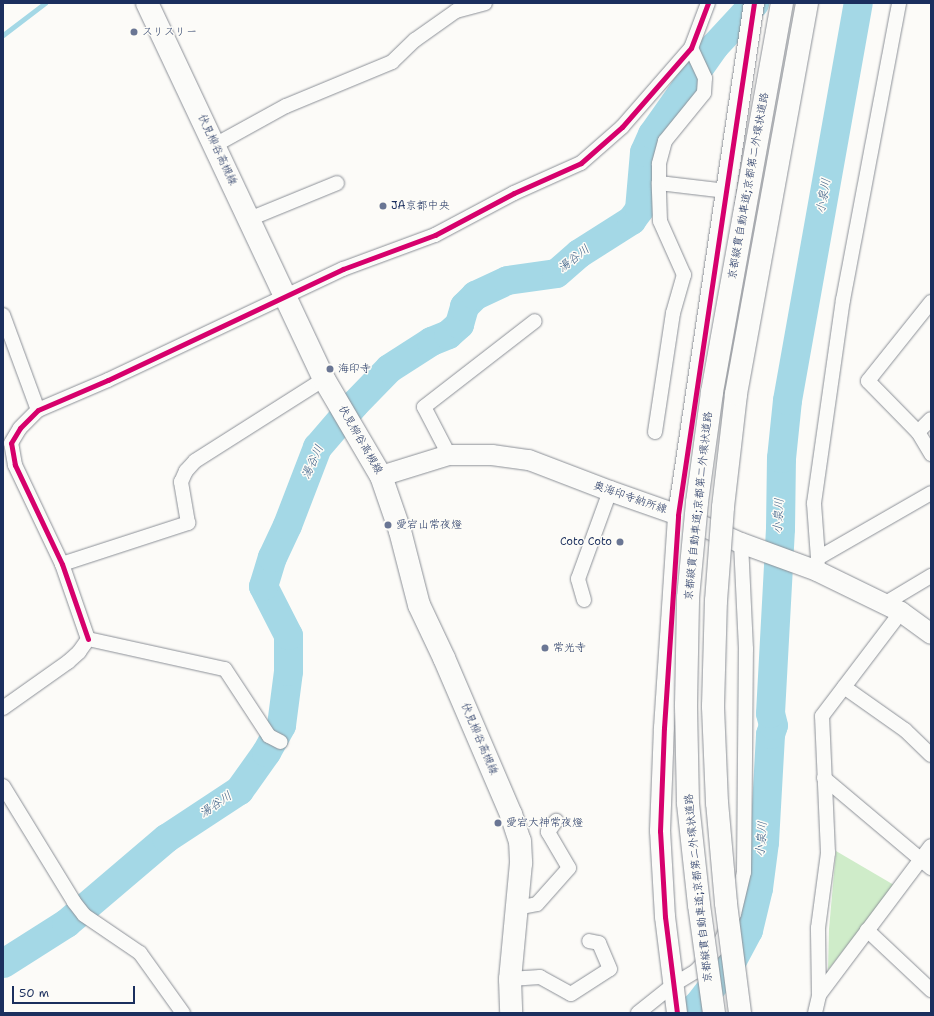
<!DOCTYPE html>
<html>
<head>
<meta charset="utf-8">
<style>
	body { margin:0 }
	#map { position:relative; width:934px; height:1016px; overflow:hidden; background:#fcfbf8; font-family:"Shantell Sans","Klee One",sans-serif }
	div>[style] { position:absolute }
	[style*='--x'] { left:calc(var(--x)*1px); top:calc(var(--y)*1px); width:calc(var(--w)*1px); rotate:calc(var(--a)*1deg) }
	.green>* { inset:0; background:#cfecc9 }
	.stream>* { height:5px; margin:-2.5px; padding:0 2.5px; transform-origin:2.5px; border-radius:2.5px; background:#a4d8e6 }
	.river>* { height:29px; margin:-14.5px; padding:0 14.5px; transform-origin:14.5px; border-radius:14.5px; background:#a4d8e6 }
	.roads { filter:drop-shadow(0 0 1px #8c9097) drop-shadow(0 0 1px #8c9097) }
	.street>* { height:14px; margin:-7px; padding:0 7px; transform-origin:7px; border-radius:7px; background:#fbfbf9 }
	.secondary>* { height:20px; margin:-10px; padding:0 10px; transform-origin:10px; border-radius:10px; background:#fbfbf9 }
	.primary>* { height:22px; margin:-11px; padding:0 11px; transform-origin:11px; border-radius:11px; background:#fbfbf9 }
	.bridges { filter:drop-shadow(0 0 1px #8c9097) drop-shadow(0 0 1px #8c9097) }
	.highway-bridge>* { height:22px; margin:-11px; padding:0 11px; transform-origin:11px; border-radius:11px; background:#fbfbf9 }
	.cycleway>* { height:5px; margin:-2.5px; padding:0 2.5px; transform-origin:2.5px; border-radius:2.5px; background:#d6006c }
	.dots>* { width:11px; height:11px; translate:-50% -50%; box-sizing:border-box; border:2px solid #fdfcf7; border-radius:50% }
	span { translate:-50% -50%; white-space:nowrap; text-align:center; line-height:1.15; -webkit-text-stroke:3px #fdfcf7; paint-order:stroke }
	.poi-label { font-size:11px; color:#1b2f5e }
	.left { translate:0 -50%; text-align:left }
	.right { translate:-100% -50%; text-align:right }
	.street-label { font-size:11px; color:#1b2f5e }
	.water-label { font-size:12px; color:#395d85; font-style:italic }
	.frame { position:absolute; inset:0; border:4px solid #1b2f5e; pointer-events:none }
	.scale { position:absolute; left:12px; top:986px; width:123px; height:18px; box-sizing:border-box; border:2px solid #1b2f5e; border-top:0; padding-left:5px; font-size:12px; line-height:14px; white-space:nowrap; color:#1b2f5e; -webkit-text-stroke:3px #fdfcf7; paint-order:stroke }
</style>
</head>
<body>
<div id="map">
	<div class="green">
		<div style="clip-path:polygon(836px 851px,894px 885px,828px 970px,829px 929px)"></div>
	</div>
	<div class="stream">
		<div style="--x:3;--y:35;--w:53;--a:-37.3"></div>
	</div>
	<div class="river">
		<div style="--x:3;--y:963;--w:75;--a:-32.4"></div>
		<div style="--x:66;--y:923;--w:131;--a:-40.4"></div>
		<div style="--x:166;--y:838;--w:87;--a:-33.3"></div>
		<div style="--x:239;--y:790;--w:47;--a:-54.6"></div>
		<div style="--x:266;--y:752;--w:31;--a:-61"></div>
		<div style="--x:281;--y:725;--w:54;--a:-82.6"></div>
		<div style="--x:288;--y:671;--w:36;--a:-90"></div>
		<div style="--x:288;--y:635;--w:55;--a:-117"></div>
		<div style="--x:263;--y:586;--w:30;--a:-73"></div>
		<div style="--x:272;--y:557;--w:35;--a:-65"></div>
		<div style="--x:287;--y:525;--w:84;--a:-69"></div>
		<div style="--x:317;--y:447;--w:57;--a:-49.3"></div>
		<div style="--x:354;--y:404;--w:50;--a:-45.8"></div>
		<div style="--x:389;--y:368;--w:50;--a:-32.7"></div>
		<div style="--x:431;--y:341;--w:18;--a:-22"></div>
		<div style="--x:448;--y:334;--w:15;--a:-42"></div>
		<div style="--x:459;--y:324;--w:19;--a:-74"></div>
		<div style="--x:464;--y:306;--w:16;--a:-45"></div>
		<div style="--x:475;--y:295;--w:35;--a:-25"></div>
		<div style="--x:507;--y:280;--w:49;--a:-8.1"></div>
		<div style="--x:556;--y:273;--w:30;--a:-41"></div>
		<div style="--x:579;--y:253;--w:62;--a:-32.4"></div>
		<div style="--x:631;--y:220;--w:14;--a:-54"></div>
		<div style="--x:639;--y:209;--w:57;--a:-85"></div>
		<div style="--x:644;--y:152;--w:20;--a:-66"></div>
		<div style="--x:652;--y:134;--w:108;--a:-54.8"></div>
		<div style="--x:714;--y:46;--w:59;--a:-47.1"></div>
		<div style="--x:688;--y:1013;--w:15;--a:-42"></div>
		<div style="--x:699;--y:1003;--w:54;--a:-52.5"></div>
		<div style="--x:732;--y:960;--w:34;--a:-62"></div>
		<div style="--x:748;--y:930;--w:43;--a:-76.6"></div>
		<div style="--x:758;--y:888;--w:46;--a:-82.6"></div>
		<div style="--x:764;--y:842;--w:108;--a:-86.8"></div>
		<div style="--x:770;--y:734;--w:9;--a:-72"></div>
		<div style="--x:773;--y:725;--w:12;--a:-104"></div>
		<div style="--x:770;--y:713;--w:185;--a:-86.9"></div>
		<div style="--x:780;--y:528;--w:70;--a:-89.2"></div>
		<div style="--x:781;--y:458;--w:58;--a:-84.1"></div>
		<div style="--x:787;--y:400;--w:403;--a:-79.9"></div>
	</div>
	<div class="roads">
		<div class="street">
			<div style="--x:691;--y:48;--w:33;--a:65"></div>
			<div style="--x:705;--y:78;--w:15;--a:94"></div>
			<div style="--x:704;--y:93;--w:62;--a:129.1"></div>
			<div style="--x:665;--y:141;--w:24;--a:105"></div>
			<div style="--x:659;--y:164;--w:19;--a:90"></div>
			<div style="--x:659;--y:183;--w:68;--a:6.7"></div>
			<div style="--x:215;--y:145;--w:81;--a:-28.8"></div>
			<div style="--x:286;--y:106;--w:115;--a:-22.5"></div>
			<div style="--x:392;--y:62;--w:32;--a:-44"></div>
			<div style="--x:415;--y:40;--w:50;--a:-35.3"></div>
			<div style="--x:456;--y:11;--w:30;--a:-15"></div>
			<div style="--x:249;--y:219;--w:95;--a:-22.2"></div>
			<div style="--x:931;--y:302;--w:101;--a:128.6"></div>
			<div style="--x:868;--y:381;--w:71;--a:45.6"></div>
			<div style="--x:918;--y:432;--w:26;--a:59"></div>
			<div style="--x:3;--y:315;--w:101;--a:69.8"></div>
			<div style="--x:655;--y:432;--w:120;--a:-81.4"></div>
			<div style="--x:673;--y:313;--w:40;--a:-74"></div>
			<div style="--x:684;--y:275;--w:59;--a:-114"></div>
			<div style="--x:660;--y:221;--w:38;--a:-92"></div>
			<div style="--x:918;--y:432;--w:18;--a:-45"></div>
			<div style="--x:449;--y:455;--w:54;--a:-117.5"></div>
			<div style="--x:424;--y:407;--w:140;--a:-37.8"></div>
			<div style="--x:818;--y:558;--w:130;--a:-29.9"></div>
			<div style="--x:62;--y:564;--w:133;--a:-18"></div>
			<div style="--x:188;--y:523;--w:42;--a:-99.7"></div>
			<div style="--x:181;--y:482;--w:12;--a:-66"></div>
			<div style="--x:186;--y:471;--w:13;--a:-48"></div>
			<div style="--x:195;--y:461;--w:153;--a:-32.4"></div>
			<div style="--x:817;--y:571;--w:13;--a:-86"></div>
			<div style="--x:818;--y:558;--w:55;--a:-94.2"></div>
			<div style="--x:814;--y:503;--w:205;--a:-81.9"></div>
			<div style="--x:843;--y:300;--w:302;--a:-79.3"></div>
			<div style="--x:584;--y:600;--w:22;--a:-106"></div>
			<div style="--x:578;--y:579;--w:94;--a:-70"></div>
			<div style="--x:884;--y:604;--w:55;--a:-30.8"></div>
			<div style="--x:88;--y:639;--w:79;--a:-109.1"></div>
			<div style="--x:62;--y:564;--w:110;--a:-115.4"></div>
			<div style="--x:15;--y:465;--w:22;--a:-100"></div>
			<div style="--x:11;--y:443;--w:17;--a:-59"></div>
			<div style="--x:20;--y:428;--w:25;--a:-45"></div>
			<div style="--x:38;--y:410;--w:76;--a:-23.2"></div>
			<div style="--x:108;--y:380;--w:260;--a:-25.3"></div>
			<div style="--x:343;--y:269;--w:98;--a:-20.3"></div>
			<div style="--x:435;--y:235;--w:89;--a:-28"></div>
			<div style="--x:514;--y:193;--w:73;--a:-24.1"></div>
			<div style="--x:581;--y:163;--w:55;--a:-41.3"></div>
			<div style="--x:622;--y:127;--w:105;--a:-48.9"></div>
			<div style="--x:691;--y:48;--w:48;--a:-69.3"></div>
			<div style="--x:88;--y:639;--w:140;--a:12.4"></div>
			<div style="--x:225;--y:669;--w:80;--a:56.7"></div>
			<div style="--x:269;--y:736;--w:13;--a:27"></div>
			<div style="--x:844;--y:687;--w:75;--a:35.2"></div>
			<div style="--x:905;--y:730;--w:36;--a:44"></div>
			<div style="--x:3;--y:708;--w:80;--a:-35.3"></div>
			<div style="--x:68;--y:662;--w:15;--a:-42"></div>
			<div style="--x:79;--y:652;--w:16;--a:-55"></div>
			<div style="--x:824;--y:778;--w:140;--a:40.1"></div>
			<div style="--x:3;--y:786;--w:136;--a:58.5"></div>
			<div style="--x:74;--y:902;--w:16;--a:52"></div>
			<div style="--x:84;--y:915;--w:68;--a:34.2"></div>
			<div style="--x:140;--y:953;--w:74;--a:54.4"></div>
			<div style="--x:517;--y:908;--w:20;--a:-11"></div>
			<div style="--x:537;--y:904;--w:48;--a:-48.4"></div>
			<div style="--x:569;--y:868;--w:42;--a:-120.3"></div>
			<div style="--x:548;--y:832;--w:14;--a:-54"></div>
			<div style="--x:867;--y:930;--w:88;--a:43.2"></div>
			<div style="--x:510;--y:979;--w:30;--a:-4"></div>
			<div style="--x:540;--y:977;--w:35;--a:29"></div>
			<div style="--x:571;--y:994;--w:46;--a:-32.7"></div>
			<div style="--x:610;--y:969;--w:28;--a:-113"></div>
			<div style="--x:599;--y:943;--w:10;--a:-169"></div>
			<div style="--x:819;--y:995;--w:186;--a:-53.1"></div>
			<div style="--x:638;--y:1013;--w:45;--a:-38.7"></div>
			<div style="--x:673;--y:985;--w:26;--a:-31"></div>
			<div style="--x:695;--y:972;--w:34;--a:-47"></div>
			<div style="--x:718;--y:947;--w:37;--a:-64"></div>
			<div style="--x:734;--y:914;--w:43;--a:-76.6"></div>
			<div style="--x:744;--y:872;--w:223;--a:-89.5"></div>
			<div style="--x:746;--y:649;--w:106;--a:-92.7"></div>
			<div style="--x:815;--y:1013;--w:18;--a:-77"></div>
			<div style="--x:819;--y:995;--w:67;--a:-90.9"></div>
			<div style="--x:818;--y:928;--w:76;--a:-82.4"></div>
			<div style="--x:828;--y:853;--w:137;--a:-92.5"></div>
			<div style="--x:822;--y:716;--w:131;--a:-52.8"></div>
		</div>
		<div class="secondary">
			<div style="--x:381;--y:476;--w:71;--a:-17.2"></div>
			<div style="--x:449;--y:455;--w:43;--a:0"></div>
			<div style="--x:492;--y:455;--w:37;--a:8"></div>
			<div style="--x:529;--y:460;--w:87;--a:20.9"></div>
			<div style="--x:610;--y:491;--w:72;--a:19.4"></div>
			<div style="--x:678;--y:515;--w:69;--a:24"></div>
			<div style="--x:741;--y:543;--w:81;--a:20.2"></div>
			<div style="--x:817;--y:571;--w:93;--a:26"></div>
			<div style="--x:901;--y:612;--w:37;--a:36"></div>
			<div style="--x:677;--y:1013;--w:97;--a:-97.1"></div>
			<div style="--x:665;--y:917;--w:86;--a:-93.3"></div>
			<div style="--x:660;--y:831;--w:103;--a:-87.8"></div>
			<div style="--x:664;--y:728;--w:213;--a:-86.2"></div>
			<div style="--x:678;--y:515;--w:518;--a:-81.56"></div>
		</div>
		<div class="primary">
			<div style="--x:147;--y:3;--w:416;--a:64.8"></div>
			<div style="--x:324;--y:379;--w:113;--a:59.6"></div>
			<div style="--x:381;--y:476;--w:58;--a:70.9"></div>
			<div style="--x:400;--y:531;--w:76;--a:75.6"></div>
			<div style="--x:419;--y:605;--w:59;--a:64.7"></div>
			<div style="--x:444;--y:658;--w:170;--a:66.8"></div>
			<div style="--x:511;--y:814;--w:28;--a:72"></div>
			<div style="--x:520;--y:841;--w:22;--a:87"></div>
			<div style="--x:521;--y:863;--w:117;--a:95.4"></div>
			<div style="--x:510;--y:979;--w:34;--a:88"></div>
		</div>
	</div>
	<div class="bridges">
		<div class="highway-bridge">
			<div style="--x:714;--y:1013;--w:109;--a:-97.9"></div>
			<div style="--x:699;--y:905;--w:103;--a:-96.2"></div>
			<div style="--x:688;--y:803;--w:98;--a:-91.2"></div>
			<div style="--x:686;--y:705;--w:107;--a:-88.9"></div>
			<div style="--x:688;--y:598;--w:96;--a:-84.6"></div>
			<div style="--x:697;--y:502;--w:111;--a:-82.2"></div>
			<div style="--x:712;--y:392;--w:395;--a:-79.8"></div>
			<div style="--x:740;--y:1013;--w:111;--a:-97.3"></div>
			<div style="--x:726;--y:903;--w:100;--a:-95.1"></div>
			<div style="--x:717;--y:803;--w:97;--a:-92.4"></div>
			<div style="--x:713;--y:706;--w:105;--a:-88.4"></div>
			<div style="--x:716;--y:601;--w:94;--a:-85.7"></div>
			<div style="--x:723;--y:507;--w:114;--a:-83.4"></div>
			<div style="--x:736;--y:394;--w:397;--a:-79.7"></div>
		</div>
	</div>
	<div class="cycleway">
		<div style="--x:88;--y:639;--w:79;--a:-109.1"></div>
		<div style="--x:62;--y:564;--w:110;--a:-115.4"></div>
		<div style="--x:15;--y:465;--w:22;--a:-100"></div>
		<div style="--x:11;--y:443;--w:17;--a:-59"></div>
		<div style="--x:20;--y:428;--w:25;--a:-45"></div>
		<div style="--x:38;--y:410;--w:76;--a:-23.2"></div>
		<div style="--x:108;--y:380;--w:260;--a:-25.3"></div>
		<div style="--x:343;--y:269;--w:98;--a:-20.3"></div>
		<div style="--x:435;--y:235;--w:89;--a:-28"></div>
		<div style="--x:514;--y:193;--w:73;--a:-24.1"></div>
		<div style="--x:581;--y:163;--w:55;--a:-41.3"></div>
		<div style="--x:622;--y:127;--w:105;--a:-48.9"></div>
		<div style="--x:691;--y:48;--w:48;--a:-69.3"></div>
		<div style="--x:677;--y:1013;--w:97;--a:-97.1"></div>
		<div style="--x:665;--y:917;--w:86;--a:-93.3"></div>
		<div style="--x:660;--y:831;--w:103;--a:-87.8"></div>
		<div style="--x:664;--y:728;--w:213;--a:-86.2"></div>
		<div style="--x:678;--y:515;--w:518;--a:-81.56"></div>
	</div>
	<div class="dots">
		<div style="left:134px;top:32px;background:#6a7694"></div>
		<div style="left:383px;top:206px;background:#6a7694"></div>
		<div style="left:330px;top:369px;background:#6a7694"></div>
		<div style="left:388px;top:525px;background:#6a7694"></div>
		<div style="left:620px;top:542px;background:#6a7694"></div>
		<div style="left:545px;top:648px;background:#6a7694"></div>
		<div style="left:498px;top:823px;background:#6a7694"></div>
	</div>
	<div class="poi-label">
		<span class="left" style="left:142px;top:32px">スリスリー</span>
		<span class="left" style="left:391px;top:206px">JA京都中央</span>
		<span class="left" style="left:338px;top:369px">海印寺</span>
		<span class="left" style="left:396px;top:525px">愛宕山常夜燈</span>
		<span class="right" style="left:612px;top:542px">Coto Coto</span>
		<span class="left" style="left:553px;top:648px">常光寺</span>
		<span class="left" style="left:506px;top:823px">愛宕大神常夜燈</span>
	</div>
	<div class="street-label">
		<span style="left:217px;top:150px;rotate:65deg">伏見柳谷高槻線</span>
		<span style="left:749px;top:186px;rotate:-80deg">京都縦貫自動車道;京都第二外環状道路</span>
		<span style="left:360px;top:440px;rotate:60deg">伏見柳谷高槻線</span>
		<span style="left:630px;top:498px;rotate:19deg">奥海印寺納所線</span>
		<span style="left:699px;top:506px;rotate:-84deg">京都縦貫自動車道;京都第二外環状道路</span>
		<span style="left:479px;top:739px;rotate:67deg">伏見柳谷高槻線</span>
		<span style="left:699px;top:888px;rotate:-96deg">京都縦貫自動車道;京都第二外環状道路</span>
	</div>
	<div class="water-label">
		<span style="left:824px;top:196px;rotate:-80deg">小泉川</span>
		<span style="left:574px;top:259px;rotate:-38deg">湯谷川</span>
		<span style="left:313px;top:462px;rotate:-65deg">湯谷川</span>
		<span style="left:779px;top:516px;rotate:-87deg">小泉川</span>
		<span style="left:216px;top:805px;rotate:-34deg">湯谷川</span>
		<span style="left:762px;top:839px;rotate:-86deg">小泉川</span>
	</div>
	<div class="frame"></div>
	<div class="scale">50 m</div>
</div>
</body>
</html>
